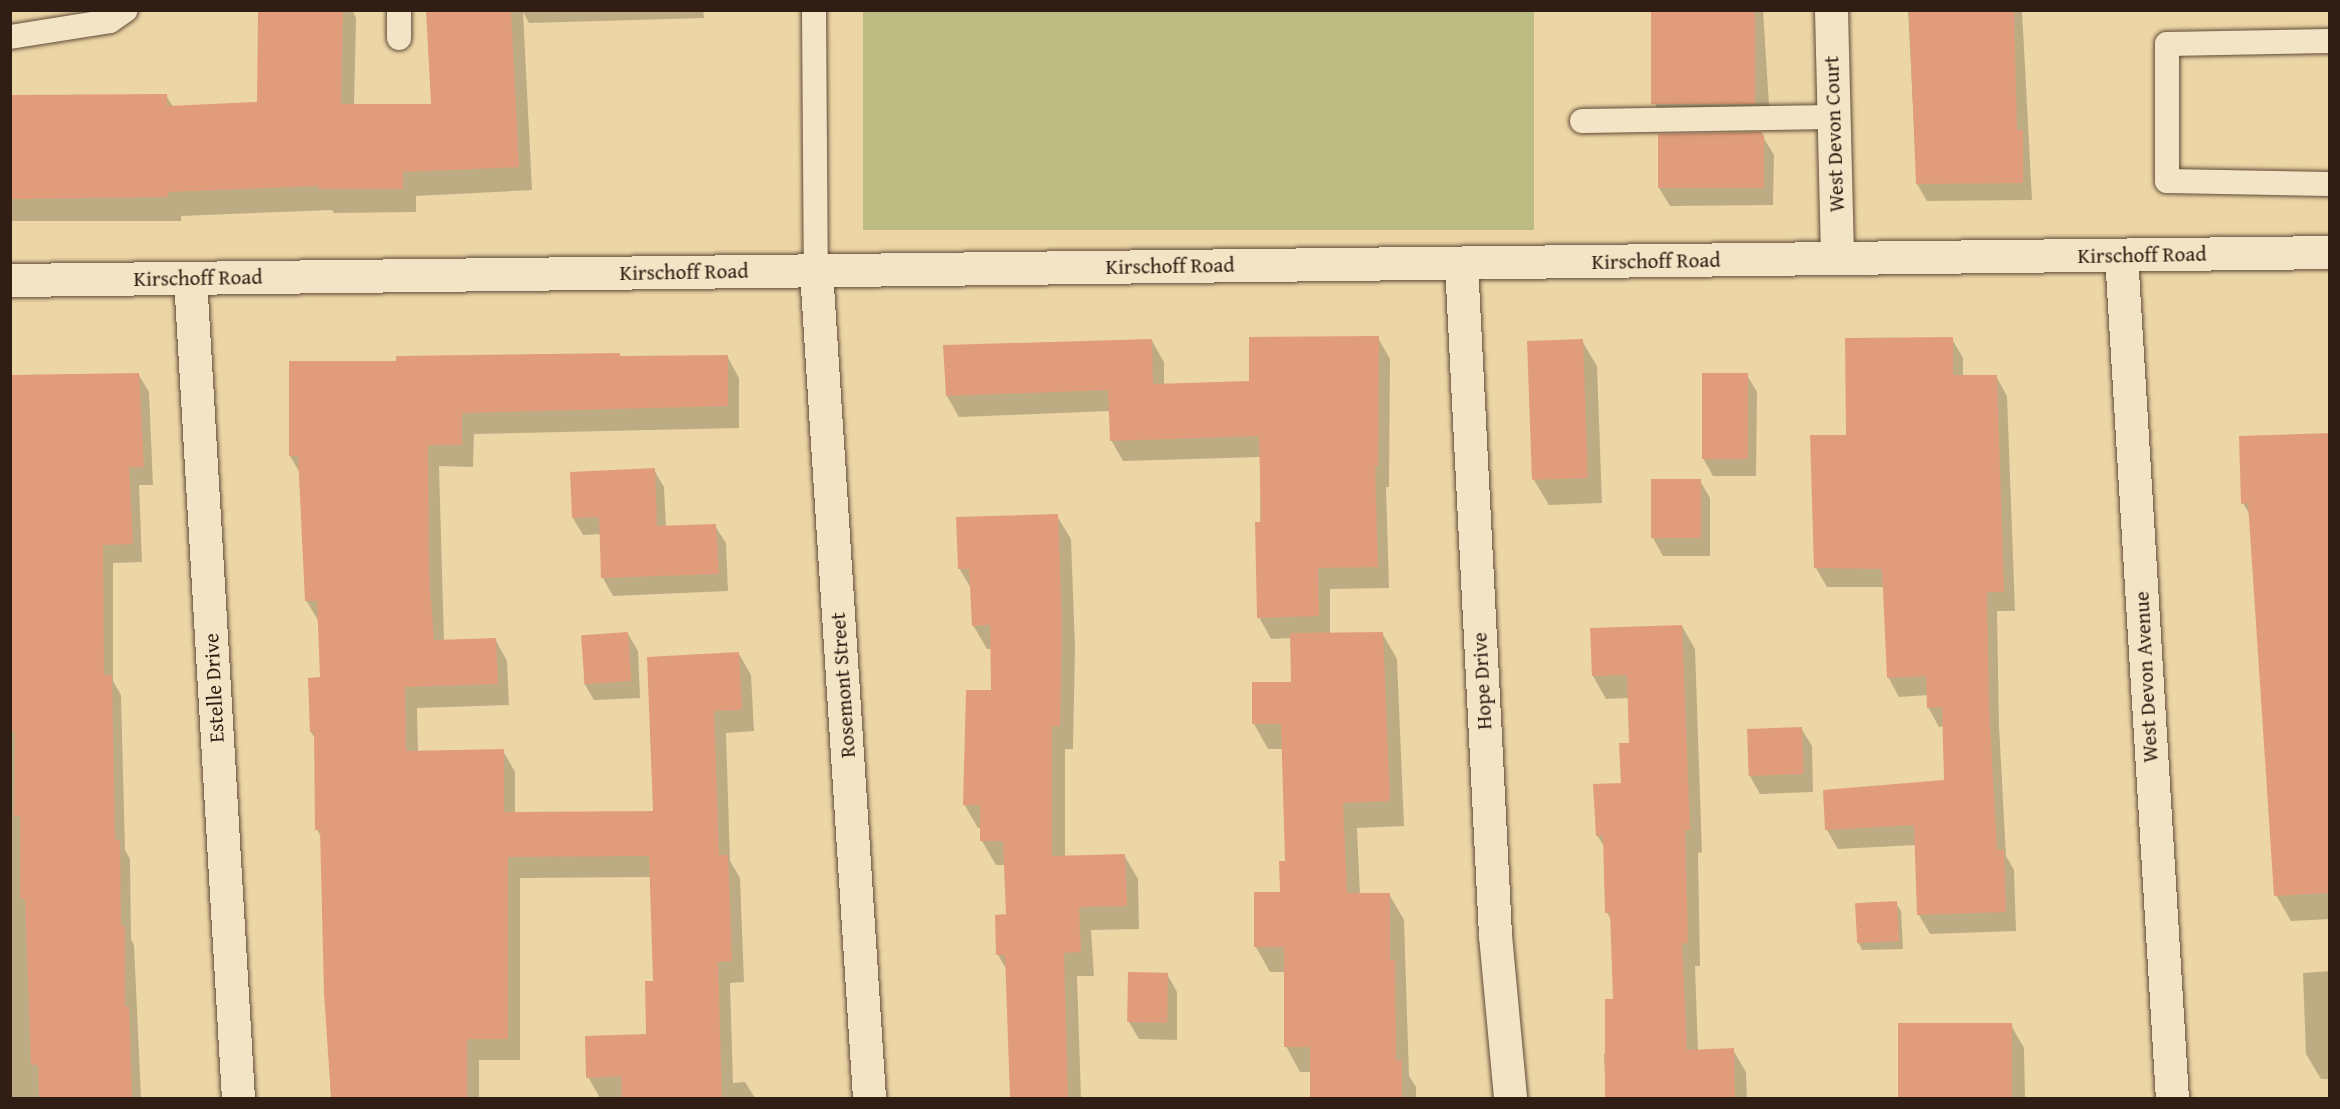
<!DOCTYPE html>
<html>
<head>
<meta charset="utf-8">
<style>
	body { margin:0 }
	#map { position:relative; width:2340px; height:1109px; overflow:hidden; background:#edd6a6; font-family:"Gentium Book Plus",serif }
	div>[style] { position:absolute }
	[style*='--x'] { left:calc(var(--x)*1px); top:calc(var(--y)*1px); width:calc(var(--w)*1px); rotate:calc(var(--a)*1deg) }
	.green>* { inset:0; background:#bdbd83; transform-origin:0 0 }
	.shadow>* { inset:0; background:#0003 }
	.building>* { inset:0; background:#e19d7b; transform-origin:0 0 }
	.roads { filter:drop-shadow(0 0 2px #5f4b38) drop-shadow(0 0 2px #5f4b38) }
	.lane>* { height:24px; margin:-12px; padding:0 12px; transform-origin:12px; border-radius:12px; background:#f3e4c5 }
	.street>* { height:33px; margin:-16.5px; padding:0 16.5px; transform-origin:16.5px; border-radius:16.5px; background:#f3e4c5 }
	span { translate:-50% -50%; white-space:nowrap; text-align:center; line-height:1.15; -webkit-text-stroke:4.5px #f3e4c5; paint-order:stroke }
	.street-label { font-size:21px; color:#301d13 }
	.frame { position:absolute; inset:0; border:12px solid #301d13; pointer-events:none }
</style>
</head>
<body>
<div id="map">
	<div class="green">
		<div style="left:863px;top:11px;width:671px;height:219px"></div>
	</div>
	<div class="shadow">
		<div style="clip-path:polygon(259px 10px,352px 10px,356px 18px,354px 105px,433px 105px,428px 10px,703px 10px,704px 18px,529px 23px,523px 12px,532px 190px,416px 196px,416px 212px,334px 213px,332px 210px,181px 216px,181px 221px,10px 221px,10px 97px,166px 95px,173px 107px,258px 103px)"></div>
		<div style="clip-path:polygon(1652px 10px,1763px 10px,1770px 121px,1665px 121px,1655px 104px)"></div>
		<div style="clip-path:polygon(1908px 10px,2022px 10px,2032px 200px,1927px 201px,1917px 184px)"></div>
		<div style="clip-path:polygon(1659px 136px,1763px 137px,1774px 155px,1773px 205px,1670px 206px,1659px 188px)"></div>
		<div style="clip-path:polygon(1378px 338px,1390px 359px,1389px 487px,1386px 487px,1389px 588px,1330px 589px,1330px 634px,1382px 633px,1397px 659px,1404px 826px,1357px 828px,1360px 894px,1389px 894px,1404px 920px,1409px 1076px,1416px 1087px,1416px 1098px,1311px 1098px,1312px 1072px,1300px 1072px,1286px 1046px,1285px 972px,1270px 972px,1256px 947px,1281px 894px,1287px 862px,1283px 749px,1268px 749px,1254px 724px,1292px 683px,1291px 638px,1271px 639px,1259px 617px,1261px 457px,1123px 461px,1111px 440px,1110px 411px,959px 417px,947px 396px,1152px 341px,1164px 362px,1164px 385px,1251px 382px)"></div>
		<div style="clip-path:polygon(1952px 339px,1963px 358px,1963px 377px,1996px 376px,2007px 396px,2015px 611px,1997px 611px,1999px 726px,2006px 856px,2014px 870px,2016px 931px,1930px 934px,1919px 915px,1916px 845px,1838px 849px,1827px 830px,1946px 781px,1944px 726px,1939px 727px,1928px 707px,1928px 695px,1899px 697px,1888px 677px,1884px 587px,1827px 587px,1816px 568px,1848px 436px)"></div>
		<div style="clip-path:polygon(1582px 341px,1597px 366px,1602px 503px,1549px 505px,1534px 480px)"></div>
		<div style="clip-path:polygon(727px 356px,739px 378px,739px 428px,474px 434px,473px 467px,439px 466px,444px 641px,495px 639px,507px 661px,509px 705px,417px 708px,418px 752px,503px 751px,515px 772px,515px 813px,655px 812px,739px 654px,751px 675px,754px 731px,726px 733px,730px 861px,740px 878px,744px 982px,730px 983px,733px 1083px,745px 1082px,755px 1098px,600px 1098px,588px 1077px,648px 1035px,655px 983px,651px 877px,520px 878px,520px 1060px,479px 1060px,479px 1098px,331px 1098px,322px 839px,317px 829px,315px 739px,311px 732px,322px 679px,319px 622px,306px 600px,300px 473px,290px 456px,290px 363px)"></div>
		<div style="clip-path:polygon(138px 374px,149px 392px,153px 485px,139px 485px,142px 562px,113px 563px,113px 681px,121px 695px,125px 850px,130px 859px,131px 939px,134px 945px,141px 1098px,10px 1098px,10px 377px)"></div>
		<div style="clip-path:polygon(1747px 375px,1757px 392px,1756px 476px,1713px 476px,1703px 458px)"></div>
		<div style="clip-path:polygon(2330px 435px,2330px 919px,2291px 921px,2276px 895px,2251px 517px,2243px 503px)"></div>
		<div style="clip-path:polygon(654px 470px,664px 487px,666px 528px,715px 526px,726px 543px,728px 591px,613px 596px,603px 578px,601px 534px,583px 535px,573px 518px)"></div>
		<div style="clip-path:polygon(1652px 481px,1700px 481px,1710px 498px,1710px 556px,1663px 556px,1653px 538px)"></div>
		<div style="clip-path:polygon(1057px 516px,1071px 539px,1075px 648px,1073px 749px,1065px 749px,1065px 857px,1124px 855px,1138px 879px,1139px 929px,1091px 930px,1094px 976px,1077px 976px,1081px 1098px,1011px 1098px,1007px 970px,998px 955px,1007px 916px,1006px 865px,996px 865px,982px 841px,982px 828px,978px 828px,964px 804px,993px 692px,992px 649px,987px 649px,973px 625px,972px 590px,959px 568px)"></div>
		<div style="clip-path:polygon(1682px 626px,1695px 649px,1702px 852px,1698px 853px,1700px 966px,1695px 966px,1698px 1051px,1733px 1050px,1746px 1072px,1747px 1098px,1606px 1098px,1604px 1054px,1608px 1054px,1615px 1001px,1612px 922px,1607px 912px,1605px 848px,1597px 835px,1623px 784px,1630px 744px,1629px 698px,1606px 699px,1593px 676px,1592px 629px)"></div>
		<div style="clip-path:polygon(628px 634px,638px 651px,640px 698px,594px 700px,584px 683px)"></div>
		<div style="clip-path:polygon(1801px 728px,1812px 746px,1813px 792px,1760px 794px,1750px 776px,1749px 730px)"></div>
		<div style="clip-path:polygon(1896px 903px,1901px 911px,1903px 949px,1862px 950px,1858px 942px)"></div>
		<div style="clip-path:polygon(2330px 971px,2330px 1079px,2321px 1079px,2306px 1054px,2303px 973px)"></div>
		<div style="clip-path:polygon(1167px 974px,1177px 992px,1177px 1040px,1139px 1039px,1129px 1022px)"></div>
		<div style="clip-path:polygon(2011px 1025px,2024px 1048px,2025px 1098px,1901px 1098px)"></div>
	</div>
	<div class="building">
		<div style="clip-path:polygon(258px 10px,343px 10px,341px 104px,431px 104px,426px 10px,511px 10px,519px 167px,403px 172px,403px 189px,318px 189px,318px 186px,168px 192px,168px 197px,10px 199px,10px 95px,167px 94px,167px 106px,257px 102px)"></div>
		<div style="left:1651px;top:10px;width:104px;height:94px"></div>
		<div style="clip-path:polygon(1909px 10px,2014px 10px,2017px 130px,2023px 130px,2023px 183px,1916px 184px)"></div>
		<div style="clip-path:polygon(1761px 132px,1764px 136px,1764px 188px,1658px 188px,1658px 134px)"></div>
		<div style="clip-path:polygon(1379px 336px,1378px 466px,1375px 466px,1378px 567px,1318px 568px,1319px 616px,1257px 618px,1255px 522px,1261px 522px,1259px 436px,1110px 441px,1108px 390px,946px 396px,943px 345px,1152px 339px,1153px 384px,1249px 381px,1249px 337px)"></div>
		<div style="clip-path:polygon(1953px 337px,1953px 375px,1997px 375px,2004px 592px,1987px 592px,1989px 706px,1997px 850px,2004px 850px,2006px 912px,1917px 915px,1914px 825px,1825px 830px,1823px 790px,1944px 780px,1942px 707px,1927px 708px,1926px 676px,1887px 678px,1882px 569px,1814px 568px,1810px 435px,1846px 435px,1845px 338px)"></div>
		<div style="left:1583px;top:339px;width:139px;height:56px;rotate:88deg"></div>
		<div style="clip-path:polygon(620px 353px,620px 356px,728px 355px,728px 406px,462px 413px,462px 445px,428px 445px,429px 574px,434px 640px,496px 638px,498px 684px,405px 687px,406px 751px,504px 749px,504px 812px,653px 811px,647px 657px,739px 652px,742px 710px,714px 711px,719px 855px,728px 855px,732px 961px,718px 962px,722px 1098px,622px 1098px,621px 1076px,586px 1078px,585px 1036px,646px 1034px,645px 981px,653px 981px,649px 856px,508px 857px,508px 1039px,467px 1039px,467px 1098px,331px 1098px,324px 993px,320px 830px,315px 830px,314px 732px,310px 732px,308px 678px,320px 677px,317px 601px,305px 601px,298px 456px,289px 456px,289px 361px,396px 361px,396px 356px)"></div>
		<div style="clip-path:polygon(139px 373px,144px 467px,129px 467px,133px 544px,103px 545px,104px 675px,112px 675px,115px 840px,120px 840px,121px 926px,125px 926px,125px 1006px,129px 1006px,132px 1098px,39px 1098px,38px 1065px,31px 1065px,25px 899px,20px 899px,20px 816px,14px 816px,15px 732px,11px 732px,10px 375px)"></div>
		<div style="left:1702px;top:373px;width:46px;height:86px"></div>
		<div style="clip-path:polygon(2330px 433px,2330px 893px,2274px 896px,2248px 503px,2241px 504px,2239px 436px)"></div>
		<div style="clip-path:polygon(655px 468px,657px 526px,716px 524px,719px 574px,601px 578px,599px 517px,572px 518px,570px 472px)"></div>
		<div style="left:1651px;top:479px;width:50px;height:59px"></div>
		<div style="clip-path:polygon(1058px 514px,1062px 623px,1060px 726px,1052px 726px,1052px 856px,1125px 854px,1127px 906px,1079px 907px,1081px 952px,1064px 953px,1068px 1098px,1010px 1098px,1005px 955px,996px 955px,995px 915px,1006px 914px,1003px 841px,980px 841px,980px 805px,963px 805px,966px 690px,991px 690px,990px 625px,972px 626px,969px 569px,958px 569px,956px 517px)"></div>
		<div style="clip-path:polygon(1682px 625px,1690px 830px,1685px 830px,1688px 943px,1682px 943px,1687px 1050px,1734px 1048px,1735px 1098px,1605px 1098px,1605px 999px,1613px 999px,1610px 913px,1605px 913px,1603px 835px,1596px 836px,1593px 784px,1621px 783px,1619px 743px,1629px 743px,1627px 675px,1592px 676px,1590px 628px)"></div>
		<div style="left:628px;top:632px;width:49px;height:47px;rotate:86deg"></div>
		<div style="clip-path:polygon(1383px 632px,1390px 801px,1343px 803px,1347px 893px,1390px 893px,1390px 960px,1395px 960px,1396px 1060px,1402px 1060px,1402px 1098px,1310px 1098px,1310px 1047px,1284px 1047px,1284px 947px,1254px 947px,1254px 892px,1280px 892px,1279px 861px,1285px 861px,1281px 724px,1252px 724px,1252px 682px,1291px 682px,1290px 633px)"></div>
		<div style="left:1802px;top:727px;width:47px;height:55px;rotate:88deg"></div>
		<div style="left:1897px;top:901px;width:40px;height:42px;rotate:87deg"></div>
		<div style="left:1128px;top:972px;width:40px;height:50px;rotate:1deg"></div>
		<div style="left:2012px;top:1023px;width:75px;height:114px;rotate:90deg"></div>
	</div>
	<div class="roads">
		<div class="lane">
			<div style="--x:814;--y:10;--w:261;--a:89.6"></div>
			<div style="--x:10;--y:37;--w:101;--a:-9.1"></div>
			<div style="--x:110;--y:21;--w:19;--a:-35"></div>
			<div style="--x:399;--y:38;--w:28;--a:-90"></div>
			<div style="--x:2330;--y:41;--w:163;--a:178.9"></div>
			<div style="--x:2167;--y:44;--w:137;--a:90"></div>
			<div style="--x:2167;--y:181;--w:163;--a:1.1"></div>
			<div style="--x:1582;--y:121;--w:252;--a:-0.9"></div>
		</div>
		<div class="street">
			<div style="--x:1831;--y:10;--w:248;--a:88.6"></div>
			<div style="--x:2121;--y:255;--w:845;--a:86.54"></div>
			<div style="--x:1461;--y:263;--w:673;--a:87.1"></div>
			<div style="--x:1495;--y:935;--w:164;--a:84.7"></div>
			<div style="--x:816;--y:271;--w:829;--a:86.33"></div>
			<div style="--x:190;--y:278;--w:821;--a:86.65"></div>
			<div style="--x:10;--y:280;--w:2320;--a:-0.69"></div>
		</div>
	</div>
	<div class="street-label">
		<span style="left:1834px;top:134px;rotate:-92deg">West Devon Court</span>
		<span style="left:2142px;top:255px;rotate:-1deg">Kirschoff Road</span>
		<span style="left:1656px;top:261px;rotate:-1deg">Kirschoff Road</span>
		<span style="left:1170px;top:266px;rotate:-1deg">Kirschoff Road</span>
		<span style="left:684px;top:272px;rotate:-1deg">Kirschoff Road</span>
		<span style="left:198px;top:278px;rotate:-1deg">Kirschoff Road</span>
		<span style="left:2146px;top:677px;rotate:-93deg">West Devon Avenue</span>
		<span style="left:1482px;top:681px;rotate:-93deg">Hope Drive</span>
		<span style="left:843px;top:685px;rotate:-94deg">Rosemont Street</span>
		<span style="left:214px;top:688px;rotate:-93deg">Estelle Drive</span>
	</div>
	<div class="frame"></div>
</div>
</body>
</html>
